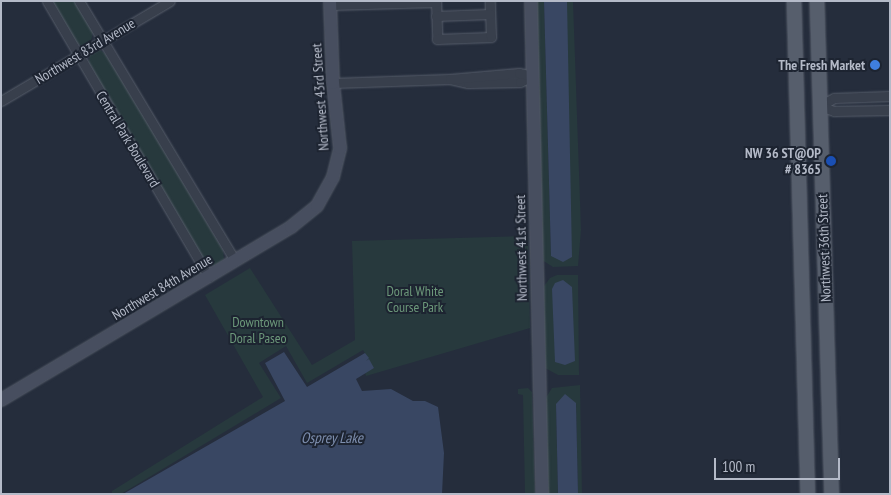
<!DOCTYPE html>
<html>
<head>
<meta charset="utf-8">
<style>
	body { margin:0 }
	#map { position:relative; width:891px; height:495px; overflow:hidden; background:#252d3c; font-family:"PT Sans Narrow",sans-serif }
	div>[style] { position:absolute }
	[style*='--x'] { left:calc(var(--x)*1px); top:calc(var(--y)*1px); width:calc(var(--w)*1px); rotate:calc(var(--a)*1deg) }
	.green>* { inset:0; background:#27393d }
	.water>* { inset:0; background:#394763 }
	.roads { filter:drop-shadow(0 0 1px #565d6a) drop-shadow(0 0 1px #565d6a) }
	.street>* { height:9px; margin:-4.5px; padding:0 4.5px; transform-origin:4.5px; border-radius:4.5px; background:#383f4c }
	.secondary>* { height:12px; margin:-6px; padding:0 6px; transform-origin:6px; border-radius:6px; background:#474e5f }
	.primary>* { height:14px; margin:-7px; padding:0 7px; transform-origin:7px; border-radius:7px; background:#565e6c }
	.dots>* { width:14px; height:14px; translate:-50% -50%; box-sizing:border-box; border:2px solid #1d2431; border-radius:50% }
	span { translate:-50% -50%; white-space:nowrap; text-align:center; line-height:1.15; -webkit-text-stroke:4px #1d2431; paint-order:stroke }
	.street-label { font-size:14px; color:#b4bac8 }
	.poi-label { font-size:14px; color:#b4bac8; font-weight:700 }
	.right { translate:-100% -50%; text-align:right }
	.park-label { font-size:14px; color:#6c987a }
	.water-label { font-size:15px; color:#7d8eae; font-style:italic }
	.frame { position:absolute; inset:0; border:2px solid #b4bac8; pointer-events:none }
	.scale { position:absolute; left:714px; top:458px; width:126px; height:22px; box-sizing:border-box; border:2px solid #b4bac8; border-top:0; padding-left:6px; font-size:15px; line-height:18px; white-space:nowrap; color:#b4bac8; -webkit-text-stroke:4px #1d2431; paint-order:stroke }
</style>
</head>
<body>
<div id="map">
	<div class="green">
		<div style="clip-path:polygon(50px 1px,76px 1px,93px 31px,91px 42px,84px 46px,77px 44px)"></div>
		<div style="clip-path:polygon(533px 1px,544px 1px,551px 256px,565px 7px,567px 1px,573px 1px,581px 230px,578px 266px,553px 267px,542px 260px)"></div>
		<div style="clip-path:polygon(100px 50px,106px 54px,223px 250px,224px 259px,214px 266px,205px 263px,88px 64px,90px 55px)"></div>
		<div style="clip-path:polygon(528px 236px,530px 328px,366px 376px,365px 372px,374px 368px,366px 361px,368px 358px,363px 350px,307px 383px,286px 346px,259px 363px,281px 398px,121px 494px,112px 494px,112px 491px,263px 397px,205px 295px,250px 268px,312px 365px,355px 340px,352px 241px)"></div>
		<div style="clip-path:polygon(557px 275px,578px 275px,579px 375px,558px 375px,545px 368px,541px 290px,550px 278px)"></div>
		<div style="clip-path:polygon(580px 385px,582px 494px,578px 494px,576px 403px,556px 404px,558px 494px,548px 494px,545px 399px,552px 388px)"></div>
		<div style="clip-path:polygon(528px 388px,532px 392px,535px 494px,525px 494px,523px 395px,518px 394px,518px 389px)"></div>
	</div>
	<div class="water">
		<div style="clip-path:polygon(544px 1px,567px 1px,572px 257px,563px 262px,551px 256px)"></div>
		<div style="clip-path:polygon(563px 280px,572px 287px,575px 361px,565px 365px,555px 362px,552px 289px,555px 283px)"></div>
		<div style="clip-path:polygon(284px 352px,307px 387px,365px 353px,369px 358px,366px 361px,369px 359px,374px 368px,356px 379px,362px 391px,391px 389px,413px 401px,425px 401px,438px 407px,444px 453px,442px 494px,123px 494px,285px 401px,265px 363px)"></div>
		<div style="clip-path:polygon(565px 394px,576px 403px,578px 494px,558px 494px,556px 404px)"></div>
	</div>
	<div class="roads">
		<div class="street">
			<div style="--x:47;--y:1;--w:320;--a:59.6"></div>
			<div style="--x:79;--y:1;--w:303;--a:59"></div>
			<div style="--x:436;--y:1;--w:38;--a:88"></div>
			<div style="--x:437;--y:39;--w:54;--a:-2.1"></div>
			<div style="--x:491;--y:37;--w:36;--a:-92"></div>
			<div style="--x:330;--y:5;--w:106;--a:-1.6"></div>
			<div style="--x:436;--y:16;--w:54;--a:-2.1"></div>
			<div style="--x:450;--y:79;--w:18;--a:13"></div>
			<div style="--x:468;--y:83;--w:52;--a:-1.1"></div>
			<div style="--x:520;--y:82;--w:14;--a:-25"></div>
			<div style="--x:333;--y:83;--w:117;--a:-2"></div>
			<div style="--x:450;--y:79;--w:69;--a:-5"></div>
			<div style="--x:519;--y:73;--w:14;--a:12"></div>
			<div style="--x:1;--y:101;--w:196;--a:-30.6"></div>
			<div style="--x:820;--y:106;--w:16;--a:-30"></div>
			<div style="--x:834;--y:98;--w:56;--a:-2"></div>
			<div style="--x:820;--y:106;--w:15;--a:20"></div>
			<div style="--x:834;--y:111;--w:56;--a:-1"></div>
		</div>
		<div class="secondary">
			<div style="--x:531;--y:1;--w:493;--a:88.7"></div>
			<div style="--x:1;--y:400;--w:338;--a:-30.8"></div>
			<div style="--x:291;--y:227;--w:33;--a:-39"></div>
			<div style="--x:317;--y:206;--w:33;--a:-61"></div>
			<div style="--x:333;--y:177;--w:30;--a:-76"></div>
			<div style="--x:340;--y:148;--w:65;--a:-96.1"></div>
			<div style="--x:333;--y:83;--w:82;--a:-92.1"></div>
		</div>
		<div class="primary">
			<div style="--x:794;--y:1;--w:493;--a:88.4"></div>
			<div style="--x:817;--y:1;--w:493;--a:88.3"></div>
		</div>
	</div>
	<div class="dots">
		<div style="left:875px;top:65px;background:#3f7fe0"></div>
		<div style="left:831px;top:161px;background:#1a4fb4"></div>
	</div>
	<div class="street-label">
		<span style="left:85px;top:51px;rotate:-31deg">Northwest 83rd Avenue</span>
		<span style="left:320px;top:97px;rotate:-94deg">Northwest 43rd Street</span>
		<span style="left:128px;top:139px;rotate:59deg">Central Park Boulevard</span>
		<span style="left:521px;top:248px;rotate:-91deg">Northwest 41st Street</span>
		<span style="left:824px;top:248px;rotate:-92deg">Northwest 36th Street</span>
		<span style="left:162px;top:287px;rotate:-31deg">Northwest 84th Avenue</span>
	</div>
	<div class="poi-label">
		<span class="right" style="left:865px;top:65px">The Fresh Market</span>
		<span class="right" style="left:821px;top:161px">NW 36 ST@OP<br># 8365</span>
	</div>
	<div class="park-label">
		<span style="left:415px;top:299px">Doral White<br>Course Park</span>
		<span style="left:258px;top:330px">Downtown<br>Doral Paseo</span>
	</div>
	<div class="water-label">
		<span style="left:332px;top:438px">Osprey Lake</span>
	</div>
	<div class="frame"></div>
	<div class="scale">100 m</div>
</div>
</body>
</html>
